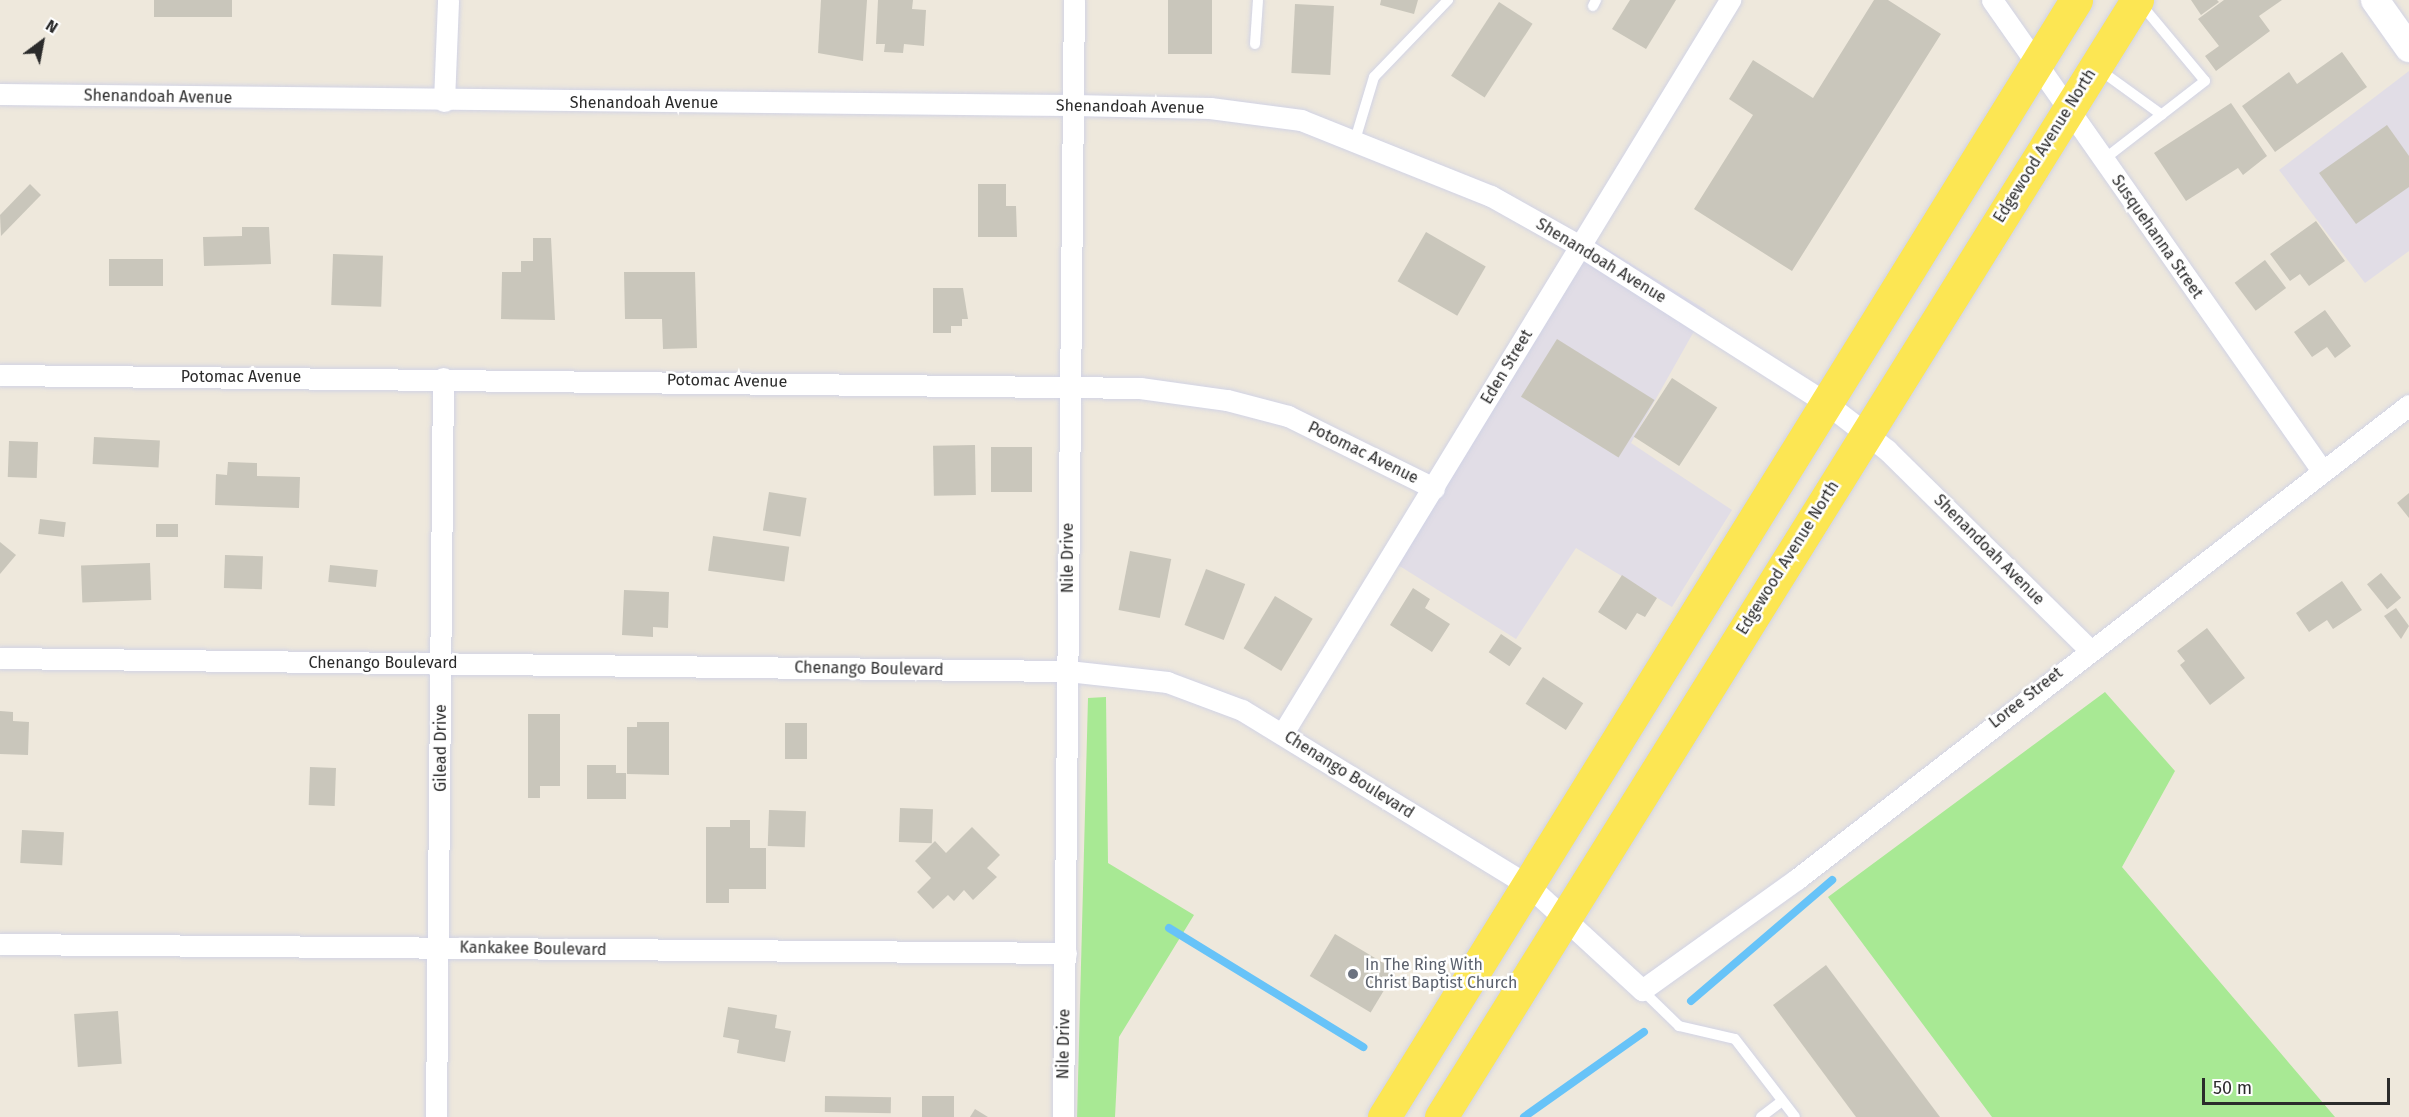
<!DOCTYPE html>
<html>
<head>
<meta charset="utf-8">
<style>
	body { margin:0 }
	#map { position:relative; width:2409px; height:1117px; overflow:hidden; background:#eee8dc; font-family:"Fira Sans",sans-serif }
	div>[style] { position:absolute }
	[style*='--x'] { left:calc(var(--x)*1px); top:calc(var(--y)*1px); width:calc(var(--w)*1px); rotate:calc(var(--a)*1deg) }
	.industrial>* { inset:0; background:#e1dde6 }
	.green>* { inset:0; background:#a8e994 }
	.stream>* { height:8px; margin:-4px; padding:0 4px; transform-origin:4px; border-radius:4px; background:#67c3f8 }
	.building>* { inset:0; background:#c9c6bb; transform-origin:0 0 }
	.roads { filter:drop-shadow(0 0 2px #d1d3e5) drop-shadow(0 0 2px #d1d3e5) }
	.lane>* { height:10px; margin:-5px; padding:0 5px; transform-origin:5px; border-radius:5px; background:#fff }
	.street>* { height:21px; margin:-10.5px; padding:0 10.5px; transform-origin:10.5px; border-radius:10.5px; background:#fff }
	.secondary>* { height:28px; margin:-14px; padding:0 14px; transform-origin:14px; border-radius:14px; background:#fff }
	.primary>* { height:33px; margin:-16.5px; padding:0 16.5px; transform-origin:16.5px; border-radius:16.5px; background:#fce653 }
	.dots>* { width:16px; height:16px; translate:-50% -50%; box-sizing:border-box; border:3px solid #fff; border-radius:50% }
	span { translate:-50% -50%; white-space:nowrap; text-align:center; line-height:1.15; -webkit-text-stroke:5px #fff; paint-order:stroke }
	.street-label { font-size:16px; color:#2b2b2b }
	.worship-label { font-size:16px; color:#5b616d }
	.left { translate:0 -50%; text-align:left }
	.north { position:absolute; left:12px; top:12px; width:60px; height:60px; -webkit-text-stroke:4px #fff; paint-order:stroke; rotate:32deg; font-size:16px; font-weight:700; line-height:24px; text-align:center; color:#2b2b2b }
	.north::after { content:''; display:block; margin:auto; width:21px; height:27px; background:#2b2b2b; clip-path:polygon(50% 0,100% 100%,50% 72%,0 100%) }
	.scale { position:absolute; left:2202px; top:1078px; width:188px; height:27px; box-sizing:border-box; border:3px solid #2b2b2b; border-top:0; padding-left:8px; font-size:18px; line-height:21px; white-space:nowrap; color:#2b2b2b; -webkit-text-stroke:4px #fff; paint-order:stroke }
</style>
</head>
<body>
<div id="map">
	<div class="industrial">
		<div style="clip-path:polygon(2409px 71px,2409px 251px,2365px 283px,2279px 170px)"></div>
		<div style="clip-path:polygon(1596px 242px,1706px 310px,1631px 443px,1732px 510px,1672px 607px,1576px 548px,1516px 639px,1398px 565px)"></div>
	</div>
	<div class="green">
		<div style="clip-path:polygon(2105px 692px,2175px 771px,2122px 867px,2335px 1117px,1992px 1117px,1828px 897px)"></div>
		<div style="clip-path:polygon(1106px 697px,1108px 863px,1194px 915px,1119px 1037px,1115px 1117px,1077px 1117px,1088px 698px)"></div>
	</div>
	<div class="stream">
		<div style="--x:1169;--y:928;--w:228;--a:31.5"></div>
		<div style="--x:1691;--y:1001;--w:186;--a:-40.6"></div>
		<div style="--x:1524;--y:1117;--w:147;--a:-35.3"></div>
	</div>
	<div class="building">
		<div style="left:154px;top:0;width:78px;height:17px"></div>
		<div style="clip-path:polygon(821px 0,867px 0,863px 61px,818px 53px)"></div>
		<div style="clip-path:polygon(878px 0,913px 0,912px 9px,926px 10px,924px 46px,904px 44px,903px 53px,884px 52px,885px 44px,876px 44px)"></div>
		<div style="left:1168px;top:0;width:44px;height:54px"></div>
		<div style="clip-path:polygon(1381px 0,1418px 0,1414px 14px,1380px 5px)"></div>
		<div style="clip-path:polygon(1630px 0,1676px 0,1646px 49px,1612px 29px)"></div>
		<div style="clip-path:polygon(1874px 0,1888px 0,1941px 34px,1792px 271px,1694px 209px,1753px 115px,1729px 99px,1753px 60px,1813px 98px)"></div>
		<div style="clip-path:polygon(2191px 0,2217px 0,2219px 2px,2201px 15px)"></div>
		<div style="clip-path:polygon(2224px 0,2282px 0,2259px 16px,2270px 31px,2216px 71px,2205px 56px,2219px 46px,2198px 19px)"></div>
		<div style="left:1499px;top:2px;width:40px;height:88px;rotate:33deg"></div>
		<div style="left:1295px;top:4px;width:39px;height:69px;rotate:3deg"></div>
		<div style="clip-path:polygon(2342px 52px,2367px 87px,2275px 152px,2242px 106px,2289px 72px,2297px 84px)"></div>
		<div style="clip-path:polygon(2231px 103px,2267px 156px,2243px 175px,2238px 168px,2186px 201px,2154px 153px)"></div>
		<div style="clip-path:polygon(2387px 125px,2409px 156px,2409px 187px,2356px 224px,2319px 173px)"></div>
		<div style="clip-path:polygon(30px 184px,41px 195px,1px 236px,0 215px)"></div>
		<div style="clip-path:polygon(978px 184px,1006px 184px,1006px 206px,1016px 206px,1017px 237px,978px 237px)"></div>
		<div style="clip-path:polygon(2316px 221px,2345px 261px,2309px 286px,2300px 274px,2290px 281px,2270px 254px)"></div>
		<div style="clip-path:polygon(242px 227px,269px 227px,271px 264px,204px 266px,203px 237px,242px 236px)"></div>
		<div style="left:1426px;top:232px;width:69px;height:57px;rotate:30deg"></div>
		<div style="clip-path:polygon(533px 238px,551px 238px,555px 320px,501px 319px,502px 272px,521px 272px,521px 261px,533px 261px)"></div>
		<div style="left:333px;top:254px;width:50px;height:51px;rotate:2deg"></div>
		<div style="left:163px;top:259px;width:27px;height:54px;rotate:90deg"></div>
		<div style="left:2265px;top:260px;width:35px;height:38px;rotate:53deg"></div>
		<div style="clip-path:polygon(624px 272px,695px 272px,697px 348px,663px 349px,662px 319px,625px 319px)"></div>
		<div style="clip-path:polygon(933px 288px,963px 288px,968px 319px,962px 319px,962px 326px,951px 326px,951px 333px,933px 333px)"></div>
		<div style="clip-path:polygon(2325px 310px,2351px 346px,2335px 358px,2327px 347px,2312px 357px,2294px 332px)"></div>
		<div style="left:1557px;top:339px;width:115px;height:68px;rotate:32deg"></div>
		<div style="left:1672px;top:378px;width:54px;height:70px;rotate:33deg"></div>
		<div style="left:94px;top:437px;width:66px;height:27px;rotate:3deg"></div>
		<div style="left:9px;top:441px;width:29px;height:36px;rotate:2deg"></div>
		<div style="left:975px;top:445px;width:50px;height:42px;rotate:89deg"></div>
		<div style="left:991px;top:447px;width:41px;height:45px"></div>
		<div style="clip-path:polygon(228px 462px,257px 463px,257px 476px,300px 477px,299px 508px,215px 505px,216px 474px,227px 475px)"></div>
		<div style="left:769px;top:492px;width:38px;height:39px;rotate:9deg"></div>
		<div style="clip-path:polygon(2409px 493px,2409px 518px,2397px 503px)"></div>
		<div style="left:40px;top:519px;width:26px;height:15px;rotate:7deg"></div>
		<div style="left:156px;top:524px;width:22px;height:13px"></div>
		<div style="left:713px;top:536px;width:77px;height:35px;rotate:8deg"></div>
		<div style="clip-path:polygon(0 542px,16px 555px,0 574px)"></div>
		<div style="left:1130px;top:551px;width:42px;height:60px;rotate:11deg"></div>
		<div style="left:225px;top:555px;width:38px;height:33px;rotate:2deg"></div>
		<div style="left:150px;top:563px;width:37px;height:69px;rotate:88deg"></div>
		<div style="left:330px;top:565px;width:48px;height:17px;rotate:6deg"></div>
		<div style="left:1206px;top:569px;width:42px;height:60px;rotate:21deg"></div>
		<div style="left:2381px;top:573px;width:32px;height:18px;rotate:51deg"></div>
		<div style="clip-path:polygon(1622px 575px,1657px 598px,1645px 617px,1637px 613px,1626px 630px,1598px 612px)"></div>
		<div style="clip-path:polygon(2342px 581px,2362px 610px,2333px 629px,2327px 620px,2309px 632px,2296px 613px)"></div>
		<div style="clip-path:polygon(1413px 588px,1430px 599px,1425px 608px,1450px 624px,1432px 652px,1390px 625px)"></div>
		<div style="clip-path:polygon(624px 590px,669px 592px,668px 628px,653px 627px,653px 637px,622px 635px)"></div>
		<div style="left:1275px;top:596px;width:44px;height:61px;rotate:31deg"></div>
		<div style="clip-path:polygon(2396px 608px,2409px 626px,2401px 639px,2384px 616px)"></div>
		<div style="clip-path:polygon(2207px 628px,2245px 678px,2210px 705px,2180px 665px,2185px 661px,2177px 651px)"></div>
		<div style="left:1501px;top:634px;width:25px;height:22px;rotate:34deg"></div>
		<div style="left:1543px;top:677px;width:48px;height:32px;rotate:33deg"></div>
		<div style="clip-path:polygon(0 711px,13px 712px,13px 721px,29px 722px,28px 755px,0 754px)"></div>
		<div style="clip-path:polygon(528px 714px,560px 714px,560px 786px,540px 786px,540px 798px,528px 798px)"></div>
		<div style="clip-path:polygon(637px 722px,669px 722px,669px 775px,627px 774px,627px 727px,637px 727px)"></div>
		<div style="left:785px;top:723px;width:22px;height:36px"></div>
		<div style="clip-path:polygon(587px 765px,616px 765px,616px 773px,626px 773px,626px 799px,587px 799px)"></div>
		<div style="left:310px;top:767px;width:26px;height:38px;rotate:2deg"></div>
		<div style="left:900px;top:808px;width:33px;height:34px;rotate:2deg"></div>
		<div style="left:769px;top:810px;width:37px;height:36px;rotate:2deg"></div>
		<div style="clip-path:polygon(730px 820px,750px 820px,750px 848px,766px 848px,766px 889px,729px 889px,729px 903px,706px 903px,706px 827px,730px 827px)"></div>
		<div style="clip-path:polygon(972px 827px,1000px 855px,987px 868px,997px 877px,973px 900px,964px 890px,954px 901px,948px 895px,933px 909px,917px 892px,931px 878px,915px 861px,935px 841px,946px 853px)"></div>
		<div style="left:22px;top:830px;width:42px;height:33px;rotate:3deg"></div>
		<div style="left:1335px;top:934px;width:71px;height:49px;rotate:31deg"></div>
		<div style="clip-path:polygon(1826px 965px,1940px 1117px,1856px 1117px,1773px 1005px)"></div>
		<div style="clip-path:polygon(728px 1007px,777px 1015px,775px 1028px,791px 1031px,785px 1062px,737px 1053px,739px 1040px,723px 1037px)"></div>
		<div style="left:118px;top:1011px;width:53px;height:44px;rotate:86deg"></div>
		<div style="left:825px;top:1096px;width:66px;height:16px;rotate:1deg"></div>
		<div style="left:922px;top:1096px;width:32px;height:21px"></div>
		<div style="clip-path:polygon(975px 1109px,988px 1117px,970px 1117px)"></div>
	</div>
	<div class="roads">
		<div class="lane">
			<div style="--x:1593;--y:6;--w:7;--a:-63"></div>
			<div style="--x:1255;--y:44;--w:44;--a:-86.1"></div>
			<div style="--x:2097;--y:68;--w:80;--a:35.9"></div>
			<div style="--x:1355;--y:140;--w:66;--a:-73.2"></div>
			<div style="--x:1374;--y:77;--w:107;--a:-46.1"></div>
			<div style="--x:2103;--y:160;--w:129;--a:-37.8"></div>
			<div style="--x:2205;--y:81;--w:102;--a:-129.8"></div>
			<div style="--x:1642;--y:990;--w:52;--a:44.2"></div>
			<div style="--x:1679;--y:1026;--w:57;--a:13.1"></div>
			<div style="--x:1735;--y:1039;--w:98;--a:52.4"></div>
			<div style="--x:1761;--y:1117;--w:26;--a:-37"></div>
		</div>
		<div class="street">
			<div style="--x:1992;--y:0;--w:576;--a:54.96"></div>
			<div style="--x:0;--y:94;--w:1073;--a:0.59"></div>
			<div style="--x:1073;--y:105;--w:137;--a:1.3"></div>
			<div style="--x:1210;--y:108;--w:92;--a:7.5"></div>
			<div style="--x:1301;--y:120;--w:205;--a:21.8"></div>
			<div style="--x:1491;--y:196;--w:102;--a:29.3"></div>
			<div style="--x:1580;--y:246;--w:292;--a:32.5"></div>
			<div style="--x:1826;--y:403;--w:77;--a:37.6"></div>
			<div style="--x:1887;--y:450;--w:284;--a:44.6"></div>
			<div style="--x:444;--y:101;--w:101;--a:-87.7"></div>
			<div style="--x:0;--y:375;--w:1140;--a:0.65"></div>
			<div style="--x:1140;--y:388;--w:88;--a:7.9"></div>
			<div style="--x:1227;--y:400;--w:63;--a:14.7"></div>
			<div style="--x:1288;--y:416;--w:163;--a:26.3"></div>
			<div style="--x:0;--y:658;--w:1068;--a:0.7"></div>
			<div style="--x:1068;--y:671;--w:100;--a:6.3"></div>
			<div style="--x:1167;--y:682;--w:80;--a:20.5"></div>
			<div style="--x:1242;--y:710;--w:337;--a:31.5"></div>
			<div style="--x:1529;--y:886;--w:154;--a:42.6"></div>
			<div style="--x:1642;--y:990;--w:191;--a:-35.6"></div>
			<div style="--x:1797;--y:879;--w:774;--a:-37.76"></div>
			<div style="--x:1283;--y:733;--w:859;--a:-58.62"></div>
			<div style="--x:0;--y:944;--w:1066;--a:0.48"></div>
			<div style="--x:436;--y:1117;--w:739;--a:-89.46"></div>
			<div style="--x:1063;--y:1117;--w:1117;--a:-89.44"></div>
		</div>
		<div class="secondary">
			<div style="--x:2375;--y:0;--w:59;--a:54.7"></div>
		</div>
		<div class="primary">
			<div style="--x:1384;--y:1117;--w:1314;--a:-58.22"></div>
			<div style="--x:1441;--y:1117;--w:1316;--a:-58.07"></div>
		</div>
	</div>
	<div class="dots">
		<div style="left:1353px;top:974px;background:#6b7280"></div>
	</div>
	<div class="street-label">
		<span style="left:158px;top:97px;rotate:1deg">Shenandoah Avenue</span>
		<span style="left:644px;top:103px">Shenandoah Avenue</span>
		<span style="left:1130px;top:107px;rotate:1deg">Shenandoah Avenue</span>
		<span style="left:2045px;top:146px;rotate:-58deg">Edgewood Avenue North</span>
		<span style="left:2157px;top:237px;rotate:55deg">Susquehanna Street</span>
		<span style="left:1601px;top:261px;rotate:31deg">Shenandoah Avenue</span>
		<span style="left:1507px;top:367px;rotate:-59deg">Eden Street</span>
		<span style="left:241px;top:377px">Potomac Avenue</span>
		<span style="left:727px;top:381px;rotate:1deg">Potomac Avenue</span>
		<span style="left:1363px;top:453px;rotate:26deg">Potomac Avenue</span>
		<span style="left:1989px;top:550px;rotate:45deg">Shenandoah Avenue</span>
		<span style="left:1068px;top:558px;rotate:-90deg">Nile Drive</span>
		<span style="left:1788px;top:558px;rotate:-58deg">Edgewood Avenue North</span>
		<span style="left:383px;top:663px">Chenango Boulevard</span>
		<span style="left:869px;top:669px;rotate:1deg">Chenango Boulevard</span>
		<span style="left:2026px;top:698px;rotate:-38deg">Loree Street</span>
		<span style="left:441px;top:748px;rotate:-90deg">Gilead Drive</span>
		<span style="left:1349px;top:775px;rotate:32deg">Chenango Boulevard</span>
		<span style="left:533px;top:949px;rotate:1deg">Kankakee Boulevard</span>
		<span style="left:1064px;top:1044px;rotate:-89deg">Nile Drive</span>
	</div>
	<div class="worship-label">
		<span class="left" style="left:1365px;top:974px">In The Ring With<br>Christ Baptist Church</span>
	</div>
	<div class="north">N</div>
	<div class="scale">50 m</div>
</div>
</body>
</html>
